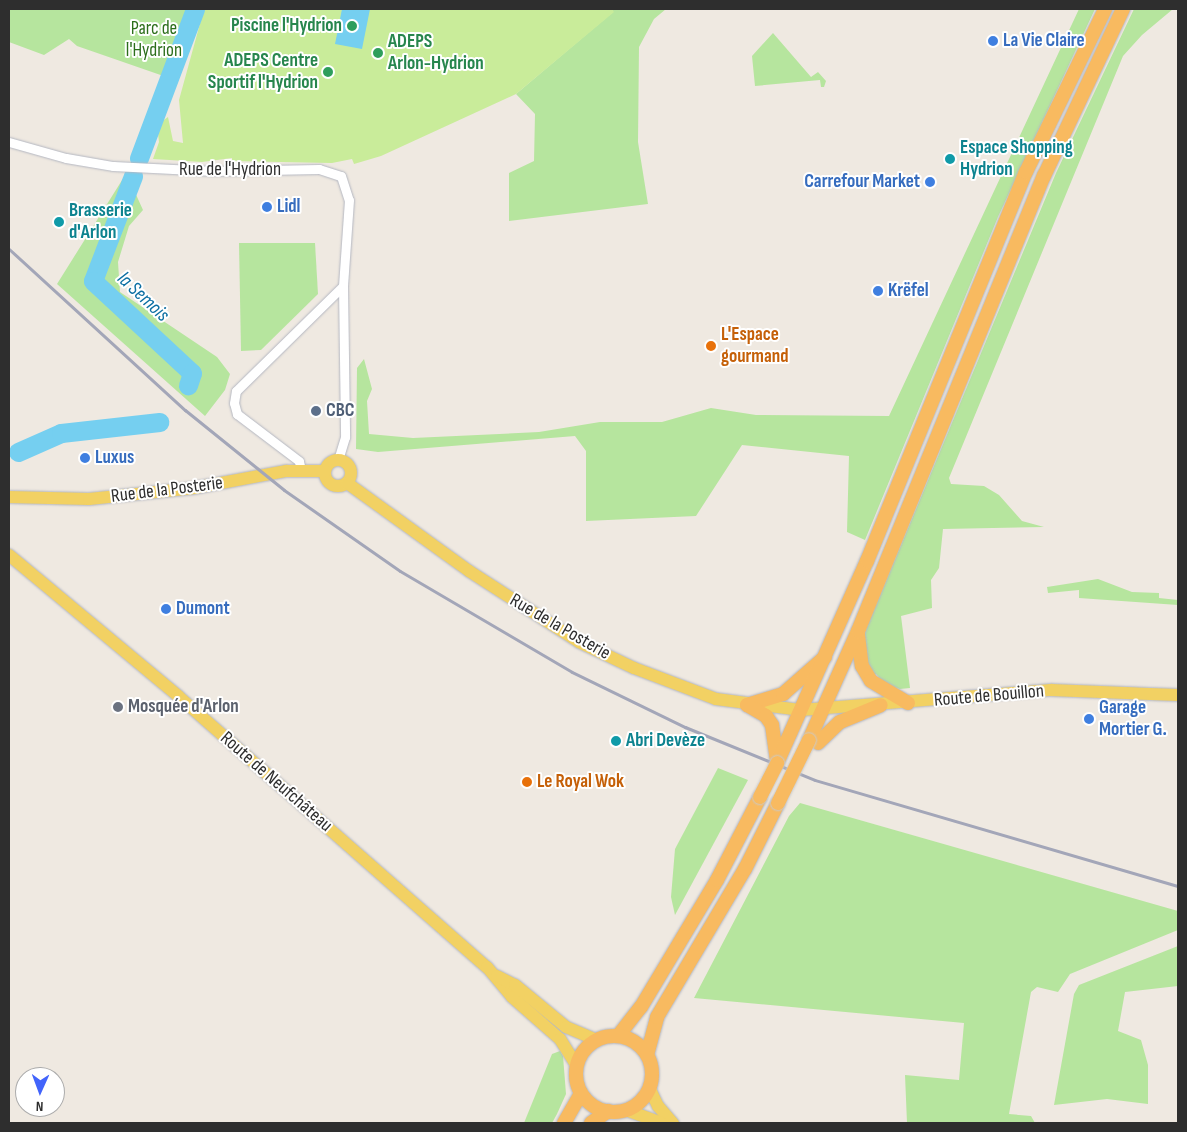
<!DOCTYPE html>
<html>
<head>
<meta charset="utf-8">
<style>
	body { margin:0 }
	#map { position:relative; width:1187px; height:1132px; overflow:hidden; background:#efe9e1; font-family:"Sofia Sans Condensed",sans-serif }
	div>[style] { position:absolute }
	[style*='--x'] { left:calc(var(--x)*1px); top:calc(var(--y)*1px); width:calc(var(--w)*1px); rotate:calc(var(--a)*1deg) }
	.green>* { inset:0; background:#b6e59e }
	.pitch>* { inset:0; background:#c9ec9a }
	.water>* { inset:0; background:#75cff0 }
	.river>* { height:19px; margin:-9.5px; padding:0 9.5px; transform-origin:9.5px; border-radius:9.5px; background:#75cff0 }
	.roads { filter:drop-shadow(0 0 1px #b4b7c1) drop-shadow(0 0 1px #b4b7c1) }
	.minor>* { height:9px; margin:-4.5px; padding:0 4.5px; transform-origin:4.5px; border-radius:4.5px; background:#fff }
	.primary>* { height:12px; margin:-6px; padding:0 6px; transform-origin:6px; border-radius:6px; background:#f2d163 }
	.primary>.ring { margin:-6px; padding:0; box-sizing:content-box; background:none; border:12px solid #f2d163; border-radius:50% }
	.trunk>* { height:14px; margin:-7px; padding:0 7px; transform-origin:7px; border-radius:7px; background:#f8ba60 }
	.trunk>.ring { margin:-7px; padding:0; box-sizing:content-box; background:none; border:14px solid #f8ba60; border-radius:50% }
	.rail>* { height:3px; margin:-1.5px; padding:0 1.5px; transform-origin:1.5px; border-radius:1.5px; background:#a3a6b8 }
	.bridges { filter:drop-shadow(0 0 1px #c9c9c9) drop-shadow(0 0 1px #c9c9c9) }
	.trunk-bridge>* { height:14px; margin:-7px; padding:0 7px; transform-origin:7px; border-radius:7px; background:#f8ba60 }
	.dots>* { width:14px; height:14px; translate:-50% -50%; box-sizing:border-box; border:2px solid #fff; border-radius:50% }
	span { translate:-50% -50%; white-space:nowrap; text-align:center; line-height:1.15; -webkit-text-stroke:4px #fff; paint-order:stroke }
	.leisure-label { font-size:19px; color:#27864d; font-weight:700 }
	.right { translate:-100% -50%; text-align:right }
	.left { translate:0 -50%; text-align:left }
	.park-label { font-size:19px; color:#2c6e1b }
	.shop-label { font-size:19px; color:#366cbe; font-weight:700 }
	.culture-label { font-size:19px; color:#0d838f; font-weight:700 }
	.street-label { font-size:19px; color:#2e2e2e }
	.food-label { font-size:19px; color:#c56008; font-weight:700 }
	.service-label { font-size:19px; color:#4e5e75; font-weight:700 }
	.worship-label { font-size:19px; color:#5b616d; font-weight:700 }
	.water-label { font-size:20px; color:#0d6fa3; font-style:italic }
	.frame { position:absolute; inset:0; border:10px solid #2e2e2e; pointer-events:none }
	.north { position:absolute; left:15px; top:1067px; width:50px; height:50px; box-sizing:border-box; background:#fff; border:1px solid #ababab; border-radius:50%; rotate:182deg; font-size:14px; font-weight:700; line-height:20px; text-align:center; color:#2e2e2e }
	.north::after { content:''; display:block; margin:auto; width:18px; height:22px; background:#4264fb; clip-path:polygon(50% 0,100% 100%,50% 72%,0 100%) }
</style>
</head>
<body>
<div id="map">
	<div class="green">
		<div style="clip-path:polygon(9px 9px,198px 9px,175px 80px,77px 46px,69px 39px,44px 55px,9px 42px)"></div>
		<div style="clip-path:polygon(612px 9px,666px 9px,654px 19px,639px 47px,638px 142px,648px 204px,509px 221px,509px 173px,534px 161px,535px 114px,516px 94px,613px 12px)"></div>
		<div style="clip-path:polygon(1079px 9px,1095px 9px,998px 217px,865px 540px,847px 532px,849px 456px,742px 445px,696px 516px,586px 521px,586px 451px,575px 436px,378px 452px,356px 449px,357px 368px,364px 359px,372px 389px,367px 401px,369px 434px,413px 438px,539px 432px,600px 422px,662px 422px,711px 408px,756px 415px,889px 416px)"></div>
		<div style="clip-path:polygon(1134px 9px,1173px 9px,1142px 35px,1123px 56px,949px 478px,951px 484px,984px 486px,999px 495px,1022px 521px,1044px 527px,943px 529px,939px 568px,931px 580px,932px 608px,901px 616px,910px 688px,900px 689px,886px 685px,876px 674px,873px 675px,866px 665px,864px 634px,1056px 173px)"></div>
		<div style="clip-path:polygon(773px 33px,811px 77px,818px 72px,826px 81px,824px 87px,821px 87px,820px 80px,755px 86px,752px 56px)"></div>
		<div style="clip-path:polygon(124px 177px,128px 177px,143px 210px,129px 226px,118px 262px,120px 292px,217px 357px,230px 374px,225px 390px,205px 416px,57px 284px)"></div>
		<div style="clip-path:polygon(239px 243px,315px 243px,318px 294px,261px 350px,241px 351px)"></div>
		<div style="clip-path:polygon(1098px 579px,1132px 592px,1159px 593px,1159px 598px,1178px 600px,1178px 605px,1079px 598px,1079px 590px,1048px 593px,1047px 587px)"></div>
		<div style="clip-path:polygon(718px 768px,748px 780px,675px 915px,671px 897px,675px 849px)"></div>
		<div style="clip-path:polygon(800px 803px,1178px 911px,1178px 930px,1070px 974px,1058px 992px,1037px 987px,1031px 992px,1009px 1114px,1031px 1116px,1035px 1123px,907px 1123px,905px 1075px,959px 1080px,964px 1023px,694px 998px,789px 816px)"></div>
		<div style="clip-path:polygon(1178px 946px,1178px 986px,1125px 992px,1118px 1031px,1141px 1040px,1148px 1065px,1148px 1104px,1107px 1099px,1054px 1105px,1074px 994px,1079px 985px)"></div>
		<div style="clip-path:polygon(560px 1051px,563px 1056px,566px 1094px,557px 1114px,552px 1123px,524px 1123px,552px 1054px)"></div>
	</div>
	<div class="pitch">
		<div style="clip-path:polygon(204px 9px,612px 9px,614px 12px,516px 94px,381px 156px,354px 164px,352px 159px,332px 163px,232px 161px,232px 158px,202px 162px,153px 159px,159px 142px,157px 125px,168px 117px,173px 141px,183px 143px,179px 100px)"></div>
	</div>
	<div class="water">
		<div style="clip-path:polygon(342px 9px,370px 9px,362px 49px,335px 44px)"></div>
	</div>
	<div class="river">
		<div style="--x:139;--y:158;--w:159;--a:-69.4"></div>
		<div style="--x:133;--y:176;--w:112;--a:110.9"></div>
		<div style="--x:93;--y:281;--w:135;--a:42.9"></div>
		<div style="--x:192;--y:373;--w:13;--a:108"></div>
		<div style="--x:18;--y:452;--w:47;--a:-23.8"></div>
		<div style="--x:61;--y:433;--w:99;--a:-6.4"></div>
	</div>
	<div class="roads">
		<div class="minor">
			<div style="--x:9;--y:142;--w:59;--a:15.7"></div>
			<div style="--x:66;--y:158;--w:48;--a:9.7"></div>
			<div style="--x:113;--y:166;--w:100;--a:2.9"></div>
			<div style="--x:213;--y:171;--w:106;--a:-1.1"></div>
			<div style="--x:319;--y:169;--w:23;--a:18"></div>
			<div style="--x:341;--y:176;--w:25;--a:72"></div>
			<div style="--x:349;--y:200;--w:86;--a:94"></div>
			<div style="--x:343;--y:286;--w:151;--a:89.2"></div>
			<div style="--x:345;--y:437;--w:24;--a:107"></div>
			<div style="--x:301;--y:470;--w:9;--a:-103"></div>
			<div style="--x:299;--y:461;--w:78;--a:-142.8"></div>
			<div style="--x:237;--y:414;--w:11;--a:-105"></div>
			<div style="--x:234;--y:403;--w:12;--a:-81"></div>
			<div style="--x:236;--y:391;--w:150;--a:-44.5"></div>
		</div>
		<div class="primary">
			<div class="ring" style="left:325px;top:460px;width:14px;height:14px"></div>
			<div style="--x:347;--y:483;--w:150;--a:35.8"></div>
			<div style="--x:469;--y:571;--w:131;--a:32.8"></div>
			<div style="--x:579;--y:642;--w:61;--a:25.3"></div>
			<div style="--x:634;--y:668;--w:88;--a:20.7"></div>
			<div style="--x:716;--y:699;--w:86;--a:7.4"></div>
			<div style="--x:801;--y:710;--w:251;--a:-4.6"></div>
			<div style="--x:1051;--y:690;--w:127;--a:2.3"></div>
			<div style="--x:9;--y:497;--w:80;--a:1.4"></div>
			<div style="--x:89;--y:499;--w:106;--a:-6"></div>
			<div style="--x:194;--y:488;--w:94;--a:-10.5"></div>
			<div style="--x:286;--y:471;--w:39;--a:0"></div>
			<div style="--x:9;--y:555;--w:220;--a:39.8"></div>
			<div style="--x:178;--y:696;--w:411;--a:41.3"></div>
			<div style="--x:487;--y:967;--w:39;--a:50"></div>
			<div style="--x:512;--y:997;--w:64;--a:41.2"></div>
			<div style="--x:560;--y:1039;--w:32;--a:58"></div>
			<div style="--x:497;--y:976;--w:20;--a:27"></div>
			<div style="--x:515;--y:985;--w:66;--a:39.5"></div>
			<div style="--x:566;--y:1027;--w:34;--a:23"></div>
			<div style="--x:649;--y:1087;--w:21;--a:65"></div>
			<div style="--x:658;--y:1106;--w:23;--a:49"></div>
			<div style="--x:626;--y:1110;--w:37;--a:20"></div>
		</div>
		<div class="trunk">
			<div style="--x:858;--y:635;--w:31;--a:83"></div>
			<div style="--x:862;--y:666;--w:17;--a:59"></div>
			<div style="--x:871;--y:681;--w:43;--a:30.7"></div>
			<div style="--x:747;--y:705;--w:38;--a:-17"></div>
			<div style="--x:783;--y:694;--w:56;--a:-41.4"></div>
			<div style="--x:747;--y:705;--w:22;--a:30"></div>
			<div style="--x:766;--y:716;--w:11;--a:56"></div>
			<div style="--x:772;--y:725;--w:35;--a:82"></div>
			<div style="--x:809;--y:740;--w:120;--a:-65.8"></div>
			<div style="--x:858;--y:631;--w:492;--a:-67.8"></div>
			<div style="--x:1044;--y:176;--w:185;--a:-64.7"></div>
			<div style="--x:818;--y:743;--w:30;--a:-44"></div>
			<div style="--x:840;--y:722;--w:44;--a:-22.5"></div>
			<div style="--x:777;--y:763;--w:221;--a:-66"></div>
			<div style="--x:867;--y:561;--w:420;--a:-67.8"></div>
			<div style="--x:1026;--y:172;--w:181;--a:-64.1"></div>
			<div style="--x:618;--y:1036;--w:37;--a:-52"></div>
			<div style="--x:641;--y:1007;--w:148;--a:-59.1"></div>
			<div style="--x:717;--y:880;--w:93;--a:-62.6"></div>
			<div class="ring" style="left:576px;top:1036px;width:62px;height:62px"></div>
			<div style="--x:647;--y:1055;--w:39;--a:-75"></div>
			<div style="--x:657;--y:1017;--w:172;--a:-59.3"></div>
			<div style="--x:745;--y:869;--w:74;--a:-63.4"></div>
			<div style="--x:564;--y:1123;--w:34;--a:-60"></div>
			<div style="--x:591;--y:1123;--w:21;--a:-35"></div>
		</div>
	</div>
	<div class="rail">
		<div style="--x:9;--y:249;--w:239;--a:42.5"></div>
		<div style="--x:185;--y:410;--w:127;--a:38.9"></div>
		<div style="--x:284;--y:490;--w:141;--a:34.9"></div>
		<div style="--x:400;--y:571;--w:199;--a:30.4"></div>
		<div style="--x:572;--y:672;--w:126;--a:26"></div>
		<div style="--x:685;--y:727;--w:140;--a:22.2"></div>
		<div style="--x:815;--y:780;--w:378;--a:16.3"></div>
	</div>
	<div class="bridges">
		<div class="trunk-bridge">
			<div style="--x:760;--y:797;--w:38;--a:-63"></div>
			<div style="--x:778;--y:803;--w:70;--a:-63.8"></div>
		</div>
	</div>
	<div class="dots">
		<div style="left:352px;top:26px;background:#2e9e5b"></div>
		<div style="left:993px;top:41px;background:#3f7fe0"></div>
		<div style="left:378px;top:53px;background:#2e9e5b"></div>
		<div style="left:328px;top:72px;background:#2e9e5b"></div>
		<div style="left:950px;top:159px;background:#0f9aa8"></div>
		<div style="left:930px;top:182px;background:#3f7fe0"></div>
		<div style="left:267px;top:207px;background:#3f7fe0"></div>
		<div style="left:59px;top:222px;background:#0f9aa8"></div>
		<div style="left:878px;top:291px;background:#3f7fe0"></div>
		<div style="left:711px;top:346px;background:#e8710a"></div>
		<div style="left:316px;top:411px;background:#5c6f8a"></div>
		<div style="left:85px;top:458px;background:#3f7fe0"></div>
		<div style="left:166px;top:609px;background:#3f7fe0"></div>
		<div style="left:118px;top:707px;background:#6b7280"></div>
		<div style="left:1089px;top:719px;background:#3f7fe0"></div>
		<div style="left:616px;top:741px;background:#0f9aa8"></div>
		<div style="left:527px;top:782px;background:#e8710a"></div>
	</div>
	<div class="leisure-label">
		<span class="right" style="left:342px;top:26px">Piscine l'Hydrion</span>
		<span class="left" style="left:388px;top:53px">ADEPS<br>Arlon-Hydrion</span>
		<span class="right" style="left:318px;top:72px">ADEPS Centre<br>Sportif l'Hydrion</span>
	</div>
	<div class="park-label">
		<span style="left:154px;top:40px">Parc de<br>l'Hydrion</span>
	</div>
	<div class="shop-label">
		<span class="left" style="left:1003px;top:41px">La Vie Claire</span>
		<span class="right" style="left:920px;top:182px">Carrefour Market</span>
		<span class="left" style="left:277px;top:207px">Lidl</span>
		<span class="left" style="left:888px;top:291px">Krëfel</span>
		<span class="left" style="left:95px;top:458px">Luxus</span>
		<span class="left" style="left:176px;top:609px">Dumont</span>
		<span class="left" style="left:1099px;top:719px">Garage<br>Mortier G.</span>
	</div>
	<div class="culture-label">
		<span class="left" style="left:960px;top:159px">Espace Shopping<br>Hydrion</span>
		<span class="left" style="left:69px;top:222px">Brasserie<br>d'Arlon</span>
		<span class="left" style="left:626px;top:741px">Abri Devèze</span>
	</div>
	<div class="street-label">
		<span style="left:230px;top:170px">Rue de l'Hydrion</span>
		<span style="left:167px;top:490px;rotate:-7deg">Rue de la Posterie</span>
		<span style="left:560px;top:627px;rotate:30deg">Rue de la Posterie</span>
		<span style="left:989px;top:696px;rotate:-5deg">Route de Bouillon</span>
		<span style="left:276px;top:782px;rotate:41deg">Route de Neufchâteau</span>
	</div>
	<div class="food-label">
		<span class="left" style="left:721px;top:346px">L'Espace<br>gourmand</span>
		<span class="left" style="left:537px;top:782px">Le Royal Wok</span>
	</div>
	<div class="service-label">
		<span class="left" style="left:326px;top:411px">CBC</span>
	</div>
	<div class="worship-label">
		<span class="left" style="left:128px;top:707px">Mosquée d'Arlon</span>
	</div>
	<div class="water-label">
		<span style="left:143px;top:297px;rotate:43deg">la Semois</span>
	</div>
	<div class="frame"></div>
	<div class="north">N</div>
</div>
</body>
</html>
